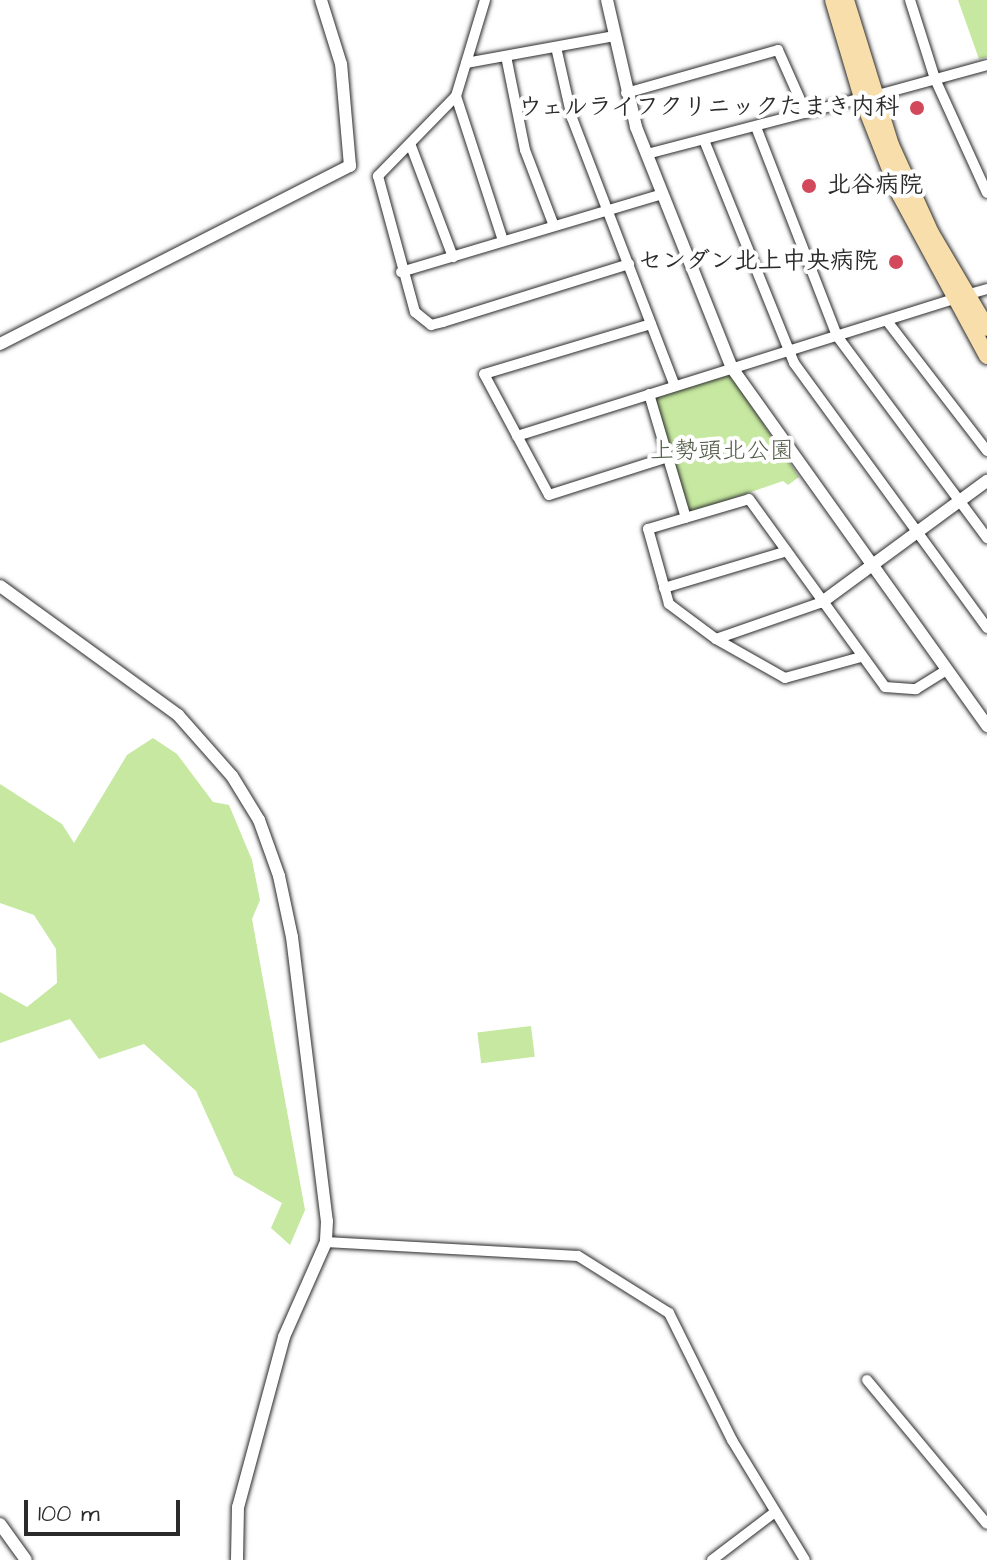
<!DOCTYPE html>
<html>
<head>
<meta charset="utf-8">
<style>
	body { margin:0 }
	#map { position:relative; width:987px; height:1560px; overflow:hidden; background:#fff; font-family:"Architects Daughter","Klee One",sans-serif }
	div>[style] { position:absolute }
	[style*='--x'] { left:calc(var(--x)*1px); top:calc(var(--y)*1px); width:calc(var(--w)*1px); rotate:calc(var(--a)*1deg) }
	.green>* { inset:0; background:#c6e8a0; transform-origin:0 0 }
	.roads { filter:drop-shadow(0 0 2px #2b2b2b) drop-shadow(0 0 2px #2b2b2b) }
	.minor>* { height:10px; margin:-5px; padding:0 5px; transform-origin:5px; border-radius:5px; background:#fff }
	.tertiary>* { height:12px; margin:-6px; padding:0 6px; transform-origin:6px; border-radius:6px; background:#fff }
	.primary>* { height:16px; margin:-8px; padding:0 8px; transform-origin:8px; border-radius:8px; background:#f8deab }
	.dots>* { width:22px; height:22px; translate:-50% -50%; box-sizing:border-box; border:4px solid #fff; border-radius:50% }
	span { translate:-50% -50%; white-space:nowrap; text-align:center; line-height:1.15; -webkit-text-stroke:8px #fff; paint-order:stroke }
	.poi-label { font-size:24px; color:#2b2b2b; font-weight:700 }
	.right { translate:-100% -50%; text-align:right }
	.left { translate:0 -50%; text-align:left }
	.park-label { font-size:24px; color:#525a48 }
	.scale { position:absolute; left:24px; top:1500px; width:156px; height:36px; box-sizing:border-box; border:4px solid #2b2b2b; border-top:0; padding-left:10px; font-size:24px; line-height:28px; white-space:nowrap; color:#2b2b2b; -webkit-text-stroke:6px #fff; paint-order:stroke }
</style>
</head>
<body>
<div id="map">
	<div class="green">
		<div style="clip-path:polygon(958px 0,987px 0,987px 57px,979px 59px)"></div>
		<div style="clip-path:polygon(724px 374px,732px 377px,799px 477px,788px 485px,783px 481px,688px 514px,652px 396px)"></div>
		<div style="clip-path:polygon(153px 738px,177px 754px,213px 802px,229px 805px,252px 860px,260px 900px,252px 919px,305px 1210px,290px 1245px,271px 1228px,282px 1203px,234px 1175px,196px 1091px,144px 1044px,99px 1059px,70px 1019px,0 1043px,0 992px,27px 1007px,57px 983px,56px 949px,34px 915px,0 903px,0 784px,62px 824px,74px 843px,127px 755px)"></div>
		<div style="left:531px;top:1026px;width:31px;height:54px;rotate:83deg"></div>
	</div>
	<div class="roads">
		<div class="minor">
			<div style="--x:485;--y:0;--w:100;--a:106.8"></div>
			<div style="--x:456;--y:96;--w:152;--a:72"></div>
			<div style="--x:910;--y:0;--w:83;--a:72.4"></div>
			<div style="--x:935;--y:79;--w:125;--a:65.5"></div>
			<div style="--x:556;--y:47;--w:73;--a:77.3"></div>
			<div style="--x:572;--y:118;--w:287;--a:69"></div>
			<div style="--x:506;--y:56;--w:96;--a:78.6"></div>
			<div style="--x:525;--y:150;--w:81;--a:69.1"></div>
			<div style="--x:466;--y:63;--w:151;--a:-10.3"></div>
			<div style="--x:626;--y:93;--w:158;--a:-15.8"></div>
			<div style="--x:778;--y:50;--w:69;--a:66"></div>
			<div style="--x:456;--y:96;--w:112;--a:134.3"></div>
			<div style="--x:378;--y:176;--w:141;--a:74.8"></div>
			<div style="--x:415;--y:312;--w:21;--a:39"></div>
			<div style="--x:431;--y:325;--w:12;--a:-14"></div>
			<div style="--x:443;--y:322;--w:195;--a:-17.3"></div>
			<div style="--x:874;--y:96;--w:117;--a:-15.3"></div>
			<div style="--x:756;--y:127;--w:224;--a:68.8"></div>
			<div style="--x:837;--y:336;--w:252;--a:53.4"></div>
			<div style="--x:704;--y:140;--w:240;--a:68"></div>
			<div style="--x:794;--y:363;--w:328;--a:53.9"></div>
			<div style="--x:411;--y:146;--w:119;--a:69.3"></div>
			<div style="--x:647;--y:154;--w:222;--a:-14.6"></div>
			<div style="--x:401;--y:272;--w:273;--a:-16.6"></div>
			<div style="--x:966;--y:295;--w:22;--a:-16"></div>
			<div style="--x:887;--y:321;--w:164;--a:52.4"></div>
			<div style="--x:651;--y:324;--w:174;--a:163.3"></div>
			<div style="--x:484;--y:374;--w:137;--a:61.8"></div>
			<div style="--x:549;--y:495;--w:125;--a:-17.7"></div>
			<div style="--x:649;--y:394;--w:129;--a:73.4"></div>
			<div style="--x:517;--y:436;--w:457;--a:-17.4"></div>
			<div style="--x:664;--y:588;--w:128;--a:-16.7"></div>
			<div style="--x:716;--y:639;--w:112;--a:-19.2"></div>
			<div style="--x:861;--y:657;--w:79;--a:164.6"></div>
			<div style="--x:785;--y:678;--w:79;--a:-150.5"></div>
			<div style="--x:716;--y:639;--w:59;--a:-143.3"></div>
			<div style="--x:669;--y:604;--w:78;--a:-105.6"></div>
			<div style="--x:648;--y:529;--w:105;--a:-16.5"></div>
			<div style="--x:749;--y:499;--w:232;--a:54.1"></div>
			<div style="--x:885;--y:687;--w:31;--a:4"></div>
			<div style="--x:916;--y:689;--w:36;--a:-32"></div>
			<div style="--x:326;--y:1242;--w:252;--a:3.2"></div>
			<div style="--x:578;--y:1256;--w:107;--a:32.1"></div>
			<div style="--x:669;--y:1313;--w:142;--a:63.6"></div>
			<div style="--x:732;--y:1440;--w:140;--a:58.7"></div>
			<div style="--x:867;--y:1380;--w:187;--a:50.2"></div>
			<div style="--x:712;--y:1560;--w:79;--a:-37.3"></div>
		</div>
		<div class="tertiary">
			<div style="--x:607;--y:0;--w:130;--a:77.1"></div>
			<div style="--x:636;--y:127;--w:259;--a:68.3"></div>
			<div style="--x:732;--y:368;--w:440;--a:54.5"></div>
			<div style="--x:0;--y:344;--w:393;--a:-27"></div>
			<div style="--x:350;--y:166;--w:102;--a:-95"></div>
			<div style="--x:341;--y:64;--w:67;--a:-107.4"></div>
			<div style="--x:0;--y:586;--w:220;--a:35.9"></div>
			<div style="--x:178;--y:715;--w:81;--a:48.5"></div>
			<div style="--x:232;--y:776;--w:52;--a:58.5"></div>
			<div style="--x:259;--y:820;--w:59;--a:70.3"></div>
			<div style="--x:279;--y:876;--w:62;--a:78"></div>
			<div style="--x:292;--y:937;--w:286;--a:83"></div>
			<div style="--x:327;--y:1221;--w:21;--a:93"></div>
			<div style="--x:326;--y:1242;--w:104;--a:113.9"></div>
			<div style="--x:284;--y:1337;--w:176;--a:105.1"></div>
			<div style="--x:238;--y:1507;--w:53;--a:91.1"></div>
			<div style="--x:822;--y:602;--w:205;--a:-36.3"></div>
			<div style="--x:0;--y:1524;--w:44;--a:54.2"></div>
		</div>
		<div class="primary">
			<div style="--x:833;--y:0;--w:102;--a:73.5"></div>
			<div style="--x:862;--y:98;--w:104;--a:68.6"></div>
			<div style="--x:900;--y:195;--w:183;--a:61.6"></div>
			<div style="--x:846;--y:0;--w:152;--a:72.8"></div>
			<div style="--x:891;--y:145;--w:97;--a:65.6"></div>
			<div style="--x:931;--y:233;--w:110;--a:59.5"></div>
		</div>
	</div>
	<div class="dots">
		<div style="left:917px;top:108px;background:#d1495b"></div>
		<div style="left:809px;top:186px;background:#d1495b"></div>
		<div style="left:896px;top:262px;background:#d1495b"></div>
	</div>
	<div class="poi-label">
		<span class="right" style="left:899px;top:108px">ウェルライフクリニックたまき内科</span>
		<span class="left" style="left:827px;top:186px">北谷病院</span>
		<span class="right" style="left:878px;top:262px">センダン北上中央病院</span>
	</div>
	<div class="park-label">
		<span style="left:722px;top:452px">上勢頭北公園</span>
	</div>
	<div class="scale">100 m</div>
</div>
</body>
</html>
